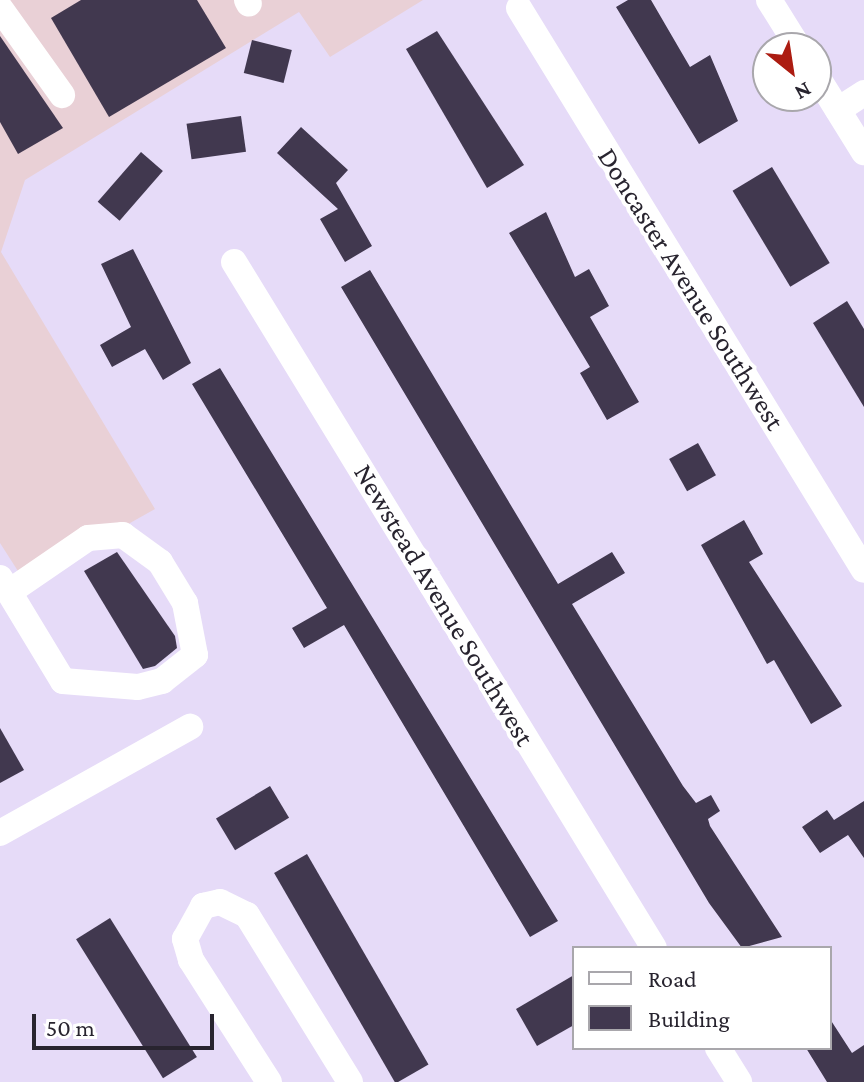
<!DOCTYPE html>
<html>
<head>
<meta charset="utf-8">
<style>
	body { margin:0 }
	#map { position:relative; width:864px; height:1082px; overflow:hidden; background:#e6dbf8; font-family:"Crimson Pro",serif }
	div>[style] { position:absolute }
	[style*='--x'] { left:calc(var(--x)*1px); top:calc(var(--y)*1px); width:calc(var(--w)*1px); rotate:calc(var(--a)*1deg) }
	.commercial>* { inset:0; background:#e9d0d6 }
	.building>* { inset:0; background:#41384f; transform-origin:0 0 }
	.minor>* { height:26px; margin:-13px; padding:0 13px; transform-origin:13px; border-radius:13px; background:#fff }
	span { translate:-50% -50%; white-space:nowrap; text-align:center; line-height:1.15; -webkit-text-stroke:8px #fff; paint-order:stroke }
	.street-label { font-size:28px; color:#28242f }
	.legend { position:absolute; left:572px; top:946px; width:260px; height:104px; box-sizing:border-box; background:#fff; border:2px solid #a9a7ac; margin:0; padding:10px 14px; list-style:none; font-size:24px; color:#28242f }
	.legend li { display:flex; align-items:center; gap:16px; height:40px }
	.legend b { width:40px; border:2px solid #a9a7ac }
	.north { position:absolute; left:752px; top:32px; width:80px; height:80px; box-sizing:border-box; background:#fff; border:2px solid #a9a7ac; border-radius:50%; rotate:150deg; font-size:22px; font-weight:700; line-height:32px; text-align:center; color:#28242f }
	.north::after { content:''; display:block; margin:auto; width:28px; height:36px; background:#ac1c11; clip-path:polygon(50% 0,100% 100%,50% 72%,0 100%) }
	.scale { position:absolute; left:32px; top:1014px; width:182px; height:36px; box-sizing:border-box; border:4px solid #28242f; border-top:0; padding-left:10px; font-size:24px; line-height:28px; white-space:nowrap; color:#28242f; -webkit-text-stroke:6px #fff; paint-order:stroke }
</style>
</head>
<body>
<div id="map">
	<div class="commercial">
		<div style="clip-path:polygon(0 0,423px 0,330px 57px,299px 12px,25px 180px,1px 252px,155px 509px,25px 582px,0 543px)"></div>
	</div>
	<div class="building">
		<div style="clip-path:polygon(81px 0,197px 0,226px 48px,109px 117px,51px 18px)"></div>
		<div style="clip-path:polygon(628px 0,651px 0,690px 67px,710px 55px,738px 121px,699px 144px,616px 7px)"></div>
		<div style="clip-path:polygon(437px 31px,524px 165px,487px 188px,406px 49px)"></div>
		<div style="clip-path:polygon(0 36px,63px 128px,18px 154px,0 122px)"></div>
		<div style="left:252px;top:40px;width:41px;height:34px;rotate:14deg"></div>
		<div style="left:241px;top:116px;width:36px;height:55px;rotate:82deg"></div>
		<div style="clip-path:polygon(301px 127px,348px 170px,336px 183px,372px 246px,345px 262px,320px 219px,338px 209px,277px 153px)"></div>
		<div style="left:141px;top:152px;width:29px;height:66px;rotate:41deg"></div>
		<div style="left:772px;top:167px;width:112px;height:46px;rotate:59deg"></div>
		<div style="clip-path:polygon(546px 212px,575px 277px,589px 269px,609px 306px,590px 317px,639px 402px,607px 420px,580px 373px,590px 367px,509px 233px)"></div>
		<div style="clip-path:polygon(133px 249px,191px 363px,163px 380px,145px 349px,112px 367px,100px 345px,131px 327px,101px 264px)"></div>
		<div style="clip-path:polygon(370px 270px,558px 584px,612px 552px,625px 573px,572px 604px,683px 786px,696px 803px,711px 795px,720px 811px,708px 819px,710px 826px,782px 937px,742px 948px,709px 903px,341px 287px)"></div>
		<div style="clip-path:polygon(847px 301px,864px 329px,864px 407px,813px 323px)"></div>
		<div style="clip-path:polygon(220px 368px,558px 921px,530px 937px,344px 625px,304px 648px,292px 628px,327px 608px,192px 384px)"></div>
		<div style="left:698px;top:443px;width:37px;height:33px;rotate:61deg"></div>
		<div style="clip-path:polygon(744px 520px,763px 554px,749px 562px,842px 706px,811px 724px,774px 660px,767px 664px,701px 545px)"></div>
		<div style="clip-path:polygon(117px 552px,175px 636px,177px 648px,155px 666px,143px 669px,84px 571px)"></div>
		<div style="clip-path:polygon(0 728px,24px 770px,0 783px)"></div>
		<div style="left:270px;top:786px;width:37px;height:63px;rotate:59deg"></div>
		<div style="clip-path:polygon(864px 801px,864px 858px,848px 835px,820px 853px,802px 827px,827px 810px,834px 820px)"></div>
		<div style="left:307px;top:854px;width:243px;height:38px;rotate:60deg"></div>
		<div style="left:110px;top:918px;width:164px;height:40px;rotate:58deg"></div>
		<div style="clip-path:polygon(574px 975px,574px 1025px,537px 1046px,516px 1009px)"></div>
		<div style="clip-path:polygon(830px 1019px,852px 1053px,864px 1045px,864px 1082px,827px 1082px,806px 1048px,830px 1048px)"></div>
	</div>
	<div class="minor">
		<div style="--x:247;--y:0;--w:4;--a:63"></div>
		<div style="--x:769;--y:0;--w:57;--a:58"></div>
		<div style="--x:0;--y:8;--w:107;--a:54.5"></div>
		<div style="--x:519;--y:8;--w:659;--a:58.46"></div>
		<div style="--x:816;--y:75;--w:91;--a:58.1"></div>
		<div style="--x:838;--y:110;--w:31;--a:-33"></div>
		<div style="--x:234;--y:262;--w:804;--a:58.52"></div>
		<div style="--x:0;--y:578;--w:17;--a:57"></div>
		<div style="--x:9;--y:592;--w:104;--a:58.8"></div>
		<div style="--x:63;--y:681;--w:75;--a:4.6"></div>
		<div style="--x:138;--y:687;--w:25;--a:-14"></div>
		<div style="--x:162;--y:681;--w:42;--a:-38.2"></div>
		<div style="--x:195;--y:655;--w:53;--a:-100.9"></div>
		<div style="--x:185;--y:603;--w:48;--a:-121.4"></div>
		<div style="--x:160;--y:562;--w:46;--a:-143.9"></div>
		<div style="--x:123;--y:535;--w:35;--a:175"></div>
		<div style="--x:88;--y:538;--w:96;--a:145.6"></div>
		<div style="--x:0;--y:833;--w:218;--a:-29.2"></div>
		<div style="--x:718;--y:1048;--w:40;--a:58"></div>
		<div style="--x:269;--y:1082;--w:145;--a:-122.6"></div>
		<div style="--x:191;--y:960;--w:22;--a:-106"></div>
		<div style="--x:185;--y:939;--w:38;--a:-61"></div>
		<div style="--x:203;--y:906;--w:17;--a:-13"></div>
		<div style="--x:220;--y:902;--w:30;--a:26"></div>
		<div style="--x:247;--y:915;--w:196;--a:58.3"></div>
	</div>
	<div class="street-label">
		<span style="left:691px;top:289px;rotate:58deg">Doncaster Avenue Southwest</span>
		<span style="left:444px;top:605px;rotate:59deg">Newstead Avenue Southwest</span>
	</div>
	<ul class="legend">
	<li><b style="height:10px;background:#fff"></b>Road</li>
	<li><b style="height:22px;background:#41384f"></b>Building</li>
	</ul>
	<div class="north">N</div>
	<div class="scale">50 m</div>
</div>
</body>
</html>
